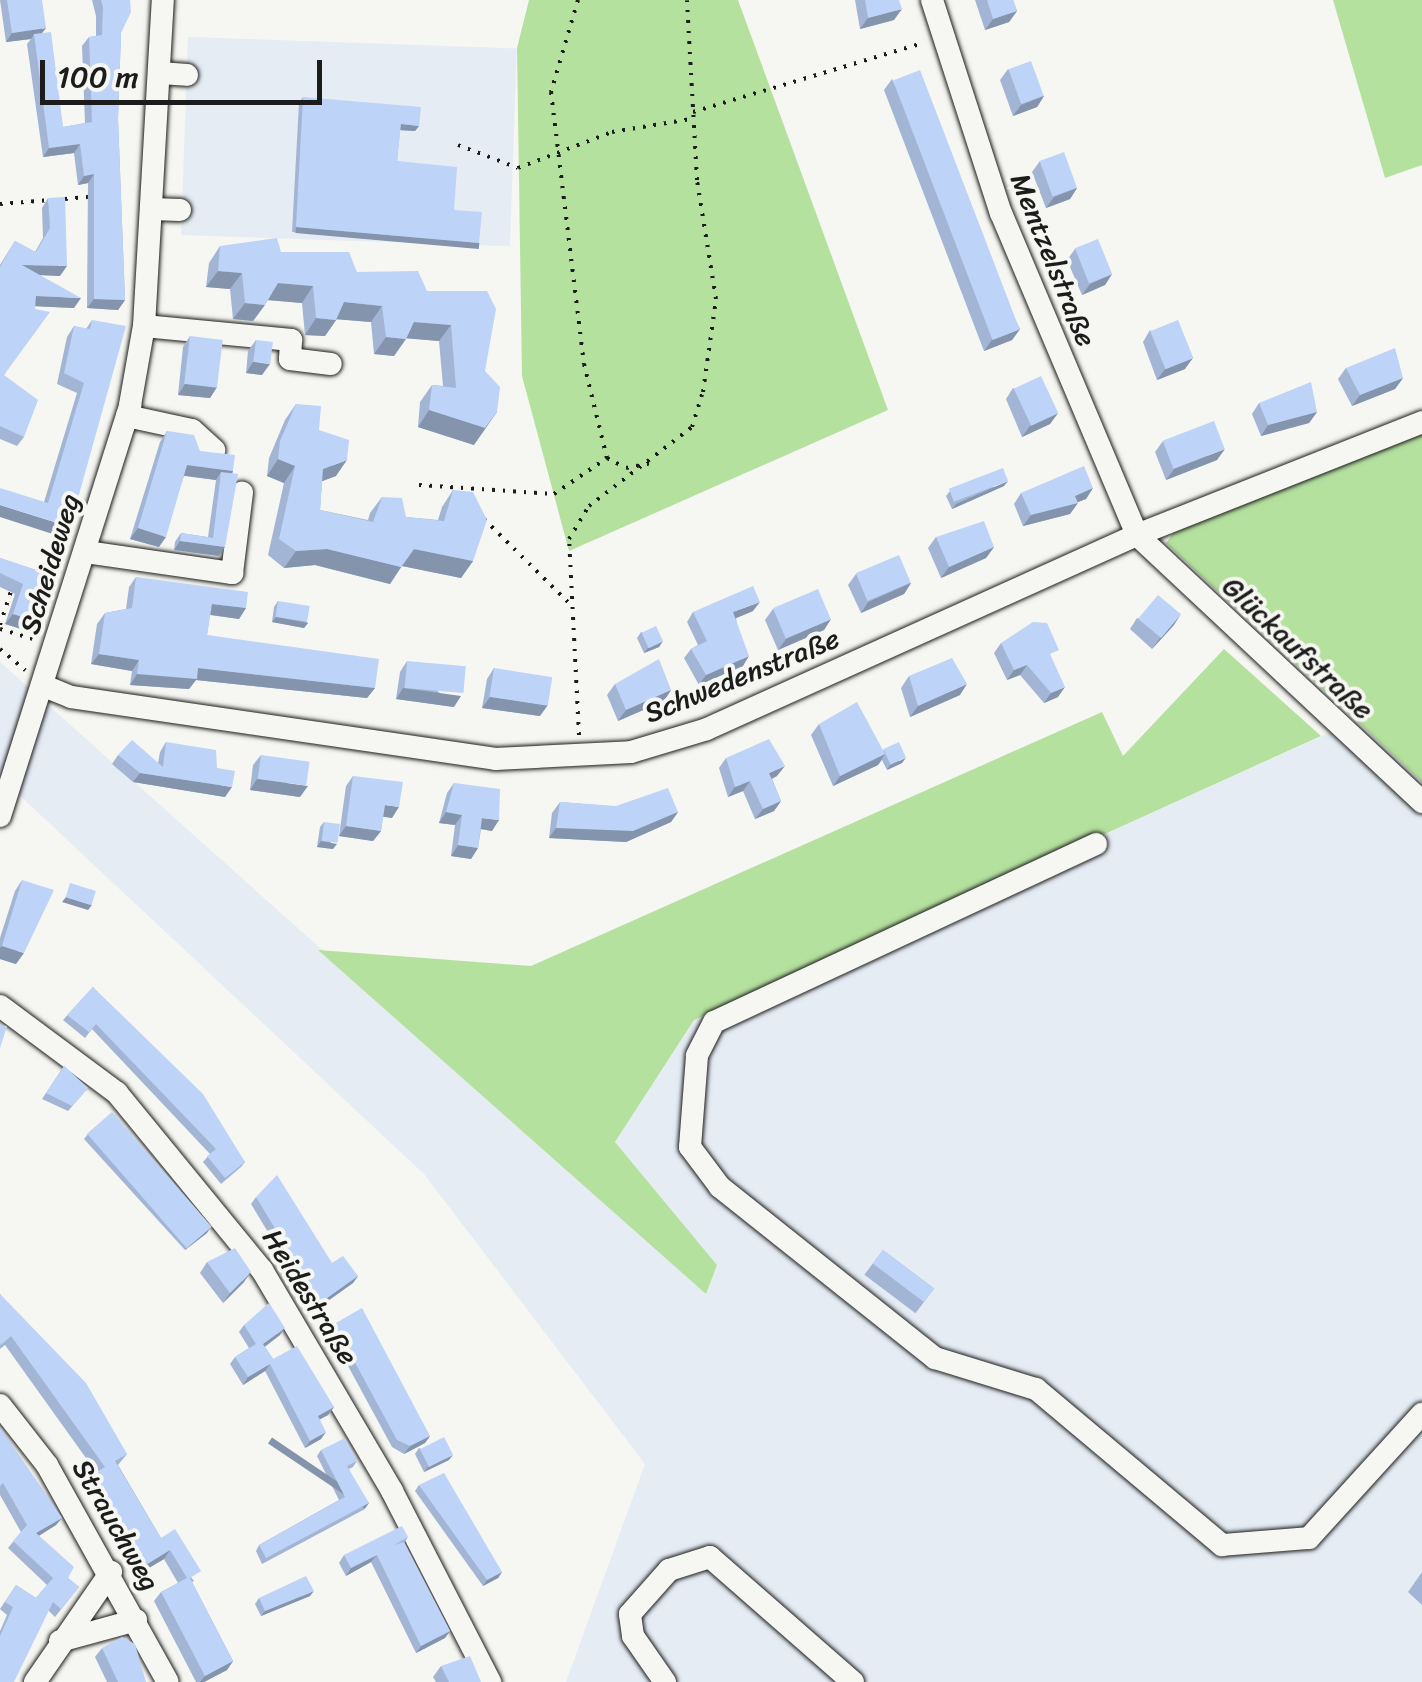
<!DOCTYPE html>
<html>
<head>
<meta charset="utf-8">
<style>
	body { margin:0 }
	#map { position:relative; width:1422px; height:1682px; overflow:hidden; background:#f6f6f2; font-family:Sriracha,sans-serif }
	div>[style] { position:absolute }
	[style*='--x'] { left:calc(var(--x)*1px); top:calc(var(--y)*1px); width:calc(var(--w)*1px); rotate:calc(var(--a)*1deg) }
	.built>* { inset:0; background:#e5ecf4; transform-origin:0 0 }
	.green>* { inset:0; background:#b5e19f }
	.path>* { height:4px; margin-top:-2px; transform-origin:0; background:repeating-linear-gradient(90deg,#1c1c1c 0 2.5px,transparent 0 10.5px) }
	.roads { filter:drop-shadow(0 0 2px #1c1c1c) drop-shadow(0 0 2px #1c1c1c) }
	.minor>* { height:22px; margin:-11px; padding:0 11px; transform-origin:11px; border-radius:11px; background:#f6f6f2 }
	.wall>* { inset:0; background:#a3b5d4; transform-origin:0 0 }
	.shaded-wall>* { inset:0; background:#8494ad; transform-origin:0 0 }
	.building>* { inset:0; background:#bdd3f7; transform-origin:0 0 }
	span { translate:-50% -50%; white-space:nowrap; text-align:center; line-height:1.15; -webkit-text-stroke:8px #f6f6f2; paint-order:stroke }
	.street-label { font-size:28px; color:#1c1c1c }
	.scale { position:absolute; left:40px; top:60px; width:282px; height:45px; box-sizing:border-box; border:5px solid #1c1c1c; border-top:0; padding-left:12px; font-size:30px; line-height:35px; white-space:nowrap; color:#1c1c1c; -webkit-text-stroke:8px #f6f6f2; paint-order:stroke }
</style>
</head>
<body>
<div id="map">
	<div class="built">
		<div style="left:188px;top:37px;width:329px;height:198px;rotate:2deg"></div>
		<div style="clip-path:polygon(0 662px,706px 1293px,717px 1265px,615px 1142px,694px 1020px,1355px 721px,1422px 782px,1422px 1682px,566px 1682px,645px 1464px,424px 1174px,0 777px)"></div>
	</div>
	<div class="green">
		<div style="clip-path:polygon(529px 0,738px 0,888px 410px,569px 551px,522px 376px,517px 48px)"></div>
		<div style="clip-path:polygon(1333px 0,1422px 0,1422px 165px,1385px 178px)"></div>
		<div style="clip-path:polygon(1422px 432px,1422px 782px,1166px 543px,1176px 529px)"></div>
		<div style="clip-path:polygon(1224px 649px,1321px 736px,694px 1020px,615px 1142px,717px 1265px,706px 1294px,318px 950px,531px 966px,1102px 712px,1123px 756px)"></div>
	</div>
	<div class="path">
		<div style="--x:578;--y:0;--w:96;--a:106.4"></div>
		<div style="--x:551;--y:92;--w:274;--a:83.1"></div>
		<div style="--x:584;--y:364;--w:97;--a:76.3"></div>
		<div style="--x:607;--y:458;--w:21;--a:28"></div>
		<div style="--x:626;--y:468;--w:25;--a:-11"></div>
		<div style="--x:693;--y:112;--w:240;--a:-16.7"></div>
		<div style="--x:458;--y:145;--w:64;--a:21"></div>
		<div style="--x:518;--y:168;--w:101;--a:-21"></div>
		<div style="--x:612;--y:132;--w:80;--a:-9.3"></div>
		<div style="--x:65;--y:199;--w:25;--a:-5"></div>
		<div style="--x:0;--y:204;--w:50;--a:-4.6"></div>
		<div style="--x:419;--y:485;--w:135;--a:3.8"></div>
		<div style="--x:554;--y:494;--w:64;--a:-34.2"></div>
		<div style="--x:484;--y:519;--w:125;--a:44.7"></div>
		<div style="--x:0;--y:625;--w:35;--a:-72"></div>
		<div style="--x:0;--y:629;--w:34;--a:17"></div>
		<div style="--x:0;--y:649;--w:33;--a:40"></div>
		<div style="--x:579;--y:735;--w:196;--a:-92.9"></div>
		<div style="--x:569;--y:539;--w:39;--a:-59"></div>
		<div style="--x:589;--y:506;--w:130;--a:-37.5"></div>
		<div style="--x:692;--y:427;--w:37;--a:-73"></div>
		<div style="--x:703;--y:392;--w:94;--a:-82"></div>
		<div style="--x:716;--y:299;--w:121;--a:-99.1"></div>
		<div style="--x:697;--y:180;--w:180;--a:-93.2"></div>
	</div>
	<div class="roads">
		<div class="minor">
			<div style="--x:932;--y:0;--w:224;--a:72.1"></div>
			<div style="--x:1001;--y:213;--w:350;--a:67.1"></div>
			<div style="--x:1137;--y:535;--w:391;--a:43.1"></div>
			<div style="--x:160;--y:73;--w:27;--a:4"></div>
			<div style="--x:152;--y:209;--w:28;--a:2"></div>
			<div style="--x:144;--y:326;--w:148;--a:5.4"></div>
			<div style="--x:291;--y:340;--w:19;--a:93"></div>
			<div style="--x:290;--y:359;--w:41;--a:7"></div>
			<div style="--x:127;--y:416;--w:66;--a:12.2"></div>
			<div style="--x:192;--y:430;--w:30;--a:42"></div>
			<div style="--x:86;--y:552;--w:148;--a:8.2"></div>
			<div style="--x:232;--y:573;--w:81;--a:-82.9"></div>
			<div style="--x:44;--y:686;--w:29;--a:22"></div>
			<div style="--x:71;--y:697;--w:429;--a:8.3"></div>
			<div style="--x:495;--y:759;--w:136;--a:-2.9"></div>
			<div style="--x:631;--y:752;--w:79;--a:-16.8"></div>
			<div style="--x:707;--y:729;--w:472;--a:-24.3"></div>
			<div style="--x:1137;--y:535;--w:307;--a:-21.6"></div>
			<div style="--x:0;--y:816;--w:431;--a:-72.4"></div>
			<div style="--x:130;--y:405;--w:80;--a:-80"></div>
			<div style="--x:144;--y:326;--w:327;--a:-86.7"></div>
			<div style="--x:1096;--y:844;--w:421;--a:155"></div>
			<div style="--x:714;--y:1022;--w:38;--a:117"></div>
			<div style="--x:697;--y:1056;--w:91;--a:94.4"></div>
			<div style="--x:690;--y:1147;--w:50;--a:53.1"></div>
			<div style="--x:720;--y:1187;--w:275;--a:38.5"></div>
			<div style="--x:935;--y:1358;--w:106;--a:17.1"></div>
			<div style="--x:1036;--y:1389;--w:243;--a:40"></div>
			<div style="--x:1222;--y:1545;--w:87;--a:-4.6"></div>
			<div style="--x:1309;--y:1538;--w:168;--a:-47.7"></div>
			<div style="--x:0;--y:1006;--w:146;--a:36.6"></div>
			<div style="--x:117;--y:1093;--w:229;--a:50.7"></div>
			<div style="--x:262;--y:1270;--w:256;--a:59.5"></div>
			<div style="--x:392;--y:1491;--w:215;--a:62.8"></div>
			<div style="--x:0;--y:1405;--w:76;--a:51.9"></div>
			<div style="--x:47;--y:1465;--w:248;--a:60.9"></div>
			<div style="--x:60;--y:1641;--w:79;--a:-15.4"></div>
			<div style="--x:35;--y:1682;--w:134;--a:-55.4"></div>
			<div style="--x:665;--y:1682;--w:56;--a:-124.8"></div>
			<div style="--x:633;--y:1636;--w:22;--a:-98"></div>
			<div style="--x:630;--y:1614;--w:59;--a:-48.4"></div>
			<div style="--x:669;--y:1570;--w:43;--a:-17.6"></div>
			<div style="--x:710;--y:1557;--w:190;--a:41.2"></div>
		</div>
	</div>
	<div class="wall">
		<div style="clip-path:polygon(0 0,42px 0,42px 33px,63px 127px,85px 123px,82px 46px,89px 37px,96px 36px,96px 16px,92px 0,130px 0,121px 33px,118px 119px,125px 300px,118px 310px,87px 308px,88px 183px,78px 185px,74px 153px,43px 157px,27px 44px,31px 39px,6px 42px)"></div>
		<div style="clip-path:polygon(855px 0,899px 0,894px 20px,860px 29px)"></div>
		<div style="clip-path:polygon(975px 0,1013px 0,1017px 11px,1009px 22px,985px 30px)"></div>
		<div style="clip-path:polygon(1008px 69px,1044px 96px,1037px 107px,1013px 116px,1000px 80px)"></div>
		<div style="clip-path:polygon(892px 79px,1020px 329px,1012px 340px,984px 351px,884px 90px)"></div>
		<div style="clip-path:polygon(303px 97px,419px 126px,415px 131px,400px 130px,397px 161px,454px 210px,479px 243px,475px 248px,292px 232px,299px 103px)"></div>
		<div style="clip-path:polygon(1040px 161px,1077px 188px,1070px 199px,1046px 208px,1032px 172px)"></div>
		<div style="clip-path:polygon(48px 198px,60px 276px,40px 275px,74px 308px,35px 306px,4px 375px,24px 437px,17px 446px,0 439px,0 265px,15px 241px,35px 252px,43px 238px,42px 208px)"></div>
		<div style="clip-path:polygon(220px 246px,281px 252px,427px 291px,485px 371px,474px 445px,418px 427px,420px 402px,432px 385px,443px 386px,439px 341px,406px 338px,394px 356px,374px 354px,371px 322px,337px 319px,325px 336px,305px 335px,302px 303px,268px 300px,253px 321px,233px 319px,230px 289px,206px 287px,209px 263px)"></div>
		<div style="clip-path:polygon(1075px 249px,1112px 274px,1105px 285px,1082px 295px,1067px 260px)"></div>
		<div style="clip-path:polygon(92px 320px,70px 527px,62px 537px,44px 502px,77px 393px,57px 384px,67px 337px,74px 326px,86px 329px)"></div>
		<div style="clip-path:polygon(1150px 330px,1185px 369px,1157px 380px,1143px 342px)"></div>
		<div style="clip-path:polygon(190px 336px,217px 387px,210px 398px,178px 395px,183px 347px)"></div>
		<div style="clip-path:polygon(256px 340px,262px 375px,246px 373px,248px 351px)"></div>
		<div style="clip-path:polygon(1346px 368px,1403px 378px,1395px 389px,1352px 406px,1338px 379px)"></div>
		<div style="clip-path:polygon(1013px 388px,1058px 413px,1050px 424px,1022px 437px,1006px 399px)"></div>
		<div style="clip-path:polygon(1259px 403px,1317px 412px,1309px 423px,1261px 436px,1252px 414px)"></div>
		<div style="clip-path:polygon(296px 404px,319px 430px,336px 476px,322px 481px,320px 510px,368px 520px,370px 513px,382px 497px,406px 517px,438px 520px,442px 507px,453px 490px,473px 561px,461px 578px,402px 566px,390px 584px,315px 565px,284px 568px,268px 555px,284px 483px,267px 476px,269px 458px,285px 420px)"></div>
		<div style="clip-path:polygon(167px 431px,233px 471px,219px 556px,174px 550px,175px 542px,181px 533px,208px 537px,216px 480px,184px 476px,159px 547px,130px 539px,160px 442px)"></div>
		<div style="clip-path:polygon(1163px 441px,1217px 460px,1166px 480px,1155px 452px)"></div>
		<div style="clip-path:polygon(1004px 486px,952px 509px,946px 496px,950px 491px)"></div>
		<div style="clip-path:polygon(1093px 488px,1086px 499px,1078px 502px,1070px 514px,1023px 526px,1014px 504px,1021px 493px)"></div>
		<div style="clip-path:polygon(936px 537px,994px 547px,986px 558px,941px 578px,928px 548px)"></div>
		<div style="clip-path:polygon(0 558px,54px 576px,39px 622px,31px 632px,5px 624px,15px 594px,0 587px)"></div>
		<div style="clip-path:polygon(856px 574px,911px 583px,904px 594px,861px 613px,848px 585px)"></div>
		<div style="clip-path:polygon(136px 577px,246px 608px,239px 619px,210px 615px,207px 635px,375px 688px,367px 698px,196px 680px,189px 689px,130px 685px,132px 671px,91px 664px,97px 624px,105px 613px,126px 609px,129px 587px)"></div>
		<div style="clip-path:polygon(278px 601px,308px 623px,304px 628px,272px 622px,274px 607px)"></div>
		<div style="clip-path:polygon(773px 609px,831px 619px,824px 630px,778px 650px,765px 620px)"></div>
		<div style="clip-path:polygon(753px 611px,736px 618px,743px 666px,699px 685px,684px 658px,691px 649px,698px 645px,687px 622px,693px 612px)"></div>
		<div style="clip-path:polygon(1137px 618px,1174px 625px,1152px 649px,1130px 629px)"></div>
		<div style="clip-path:polygon(641px 632px,663px 641px,659px 647px,644px 653px,637px 638px)"></div>
		<div style="clip-path:polygon(1001px 643px,1052px 660px,1058px 697px,1044px 703px,1020px 675px,1007px 680px,994px 653px)"></div>
		<div style="clip-path:polygon(407px 661px,454px 707px,396px 699px,400px 672px)"></div>
		<div style="clip-path:polygon(494px 668px,540px 716px,482px 708px,487px 679px)"></div>
		<div style="clip-path:polygon(909px 676px,960px 695px,910px 717px,901px 688px)"></div>
		<div style="clip-path:polygon(615px 684px,671px 690px,664px 701px,618px 721px,607px 695px)"></div>
		<div style="clip-path:polygon(819px 724px,883px 750px,902px 763px,887px 770px,882px 760px,878px 765px,833px 786px,811px 735px)"></div>
		<div style="clip-path:polygon(166px 742px,217px 768px,225px 797px,133px 782px,112px 764px,118px 755px,158px 763px,160px 752px)"></div>
		<div style="clip-path:polygon(261px 755px,300px 797px,250px 790px,253px 765px)"></div>
		<div style="clip-path:polygon(726px 758px,777px 776px,772px 779px,781px 801px,774px 811px,755px 819px,743px 791px,728px 797px,719px 768px)"></div>
		<div style="clip-path:polygon(353px 776px,392px 818px,383px 816px,381px 831px,373px 841px,339px 836px,346px 786px)"></div>
		<div style="clip-path:polygon(454px 783px,492px 831px,481px 829px,478px 848px,471px 859px,451px 856px,455px 825px,439px 823px,447px 793px)"></div>
		<div style="clip-path:polygon(560px 802px,678px 812px,671px 822px,626px 842px,549px 838px,552px 813px)"></div>
		<div style="clip-path:polygon(324px 822px,333px 849px,317px 847px,320px 827px)"></div>
		<div style="clip-path:polygon(22px 880px,16px 964px,0 959px,0 938px,15px 891px)"></div>
		<div style="clip-path:polygon(93px 987px,245px 1162px,241px 1167px,221px 1184px,203px 1162px,210px 1154px,92px 1029px,85px 1038px,63px 1020px)"></div>
		<div style="clip-path:polygon(64px 1066px,88px 1088px,68px 1111px,42px 1099px)"></div>
		<div style="clip-path:polygon(88px 1134px,207px 1233px,185px 1250px,84px 1139px)"></div>
		<div style="clip-path:polygon(256px 1197px,332px 1263px,358px 1276px,353px 1283px,315px 1310px,251px 1204px)"></div>
		<div style="left:883px;top:1250px;width:64px;height:31px;rotate:37deg"></div>
		<div style="clip-path:polygon(207px 1262px,244px 1282px,223px 1303px,200px 1273px)"></div>
		<div style="clip-path:polygon(0 1294px,127px 1454px,118px 1465px,161px 1538px,194px 1581px,192px 1582px,233px 1661px,227px 1670px,204px 1682px,196px 1682px,154px 1601px,161px 1592px,178px 1583px,164px 1559px,137px 1575px,86px 1483px,96px 1472px,5px 1345px,0 1349px)"></div>
		<div style="clip-path:polygon(334px 1324px,430px 1436px,425px 1443px,404px 1454px,392px 1447px,329px 1331px)"></div>
		<div style="clip-path:polygon(244px 1325px,280px 1335px,265px 1347px,273px 1359px,334px 1407px,328px 1415px,320px 1419px,321px 1439px,305px 1448px,265px 1371px,243px 1385px,230px 1364px,235px 1357px,249px 1348px,239px 1332px)"></div>
		<div style="clip-path:polygon(0 1428px,62px 1518px,56px 1525px,39px 1536px,68px 1578px,79px 1587px,55px 1617px,48px 1610px,0 1682px,0 1631px,7px 1615px,0 1609px,16px 1585px,36px 1598px,47px 1585px,8px 1548px,21px 1532px,0 1495px)"></div>
		<div style="clip-path:polygon(419px 1448px,449px 1460px,424px 1472px,415px 1454px)"></div>
		<div style="clip-path:polygon(321px 1450px,357px 1461px,353px 1467px,349px 1469px,365px 1509px,262px 1564px,256px 1551px,259px 1545px,339px 1500px,317px 1456px)"></div>
		<div style="clip-path:polygon(419px 1485px,502px 1572px,498px 1578px,483px 1586px,415px 1491px)"></div>
		<div style="clip-path:polygon(408px 1537px,404px 1543px,450px 1631px,445px 1638px,416px 1653px,371px 1562px,346px 1576px,339px 1563px,344px 1555px)"></div>
		<div style="clip-path:polygon(1422px 1572px,1422px 1605px,1408px 1592px)"></div>
		<div style="clip-path:polygon(310px 1596px,261px 1616px,255px 1604px,259px 1598px)"></div>
		<div style="clip-path:polygon(102px 1648px,146px 1682px,107px 1682px,95px 1657px)"></div>
		<div style="clip-path:polygon(441px 1666px,481px 1682px,436px 1682px,433px 1677px)"></div>
	</div>
	<div class="shaded-wall">
		<div style="clip-path:polygon(902px 9px,894px 20px,860px 29px,868px 18px)"></div>
		<div style="clip-path:polygon(1017px 11px,1009px 22px,985px 30px,993px 19px)"></div>
		<div style="clip-path:polygon(46px 28px,39px 37px,34px 34px,31px 39px,6px 42px,12px 33px)"></div>
		<div style="clip-path:polygon(1044px 96px,1037px 107px,1013px 116px,1021px 105px)"></div>
		<div style="clip-path:polygon(401px 124px,419px 126px,415px 131px,397px 130px)"></div>
		<div style="clip-path:polygon(80px 144px,74px 153px,43px 157px,49px 148px)"></div>
		<div style="clip-path:polygon(94px 174px,88px 183px,78px 185px,84px 176px)"></div>
		<div style="clip-path:polygon(1077px 188px,1070px 199px,1046px 208px,1054px 197px)"></div>
		<div style="left:296px;top:227px;width:184px;height:6px;rotate:5deg"></div>
		<div style="clip-path:polygon(22px 265px,67px 266px,60px 276px,16px 274px)"></div>
		<div style="clip-path:polygon(218px 271px,242px 273px,230px 289px,206px 287px)"></div>
		<div style="clip-path:polygon(1112px 274px,1105px 285px,1082px 295px,1090px 284px)"></div>
		<div style="clip-path:polygon(278px 283px,313px 286px,302px 303px,267px 300px)"></div>
		<div style="clip-path:polygon(36px 296px,81px 298px,74px 308px,30px 306px)"></div>
		<div style="clip-path:polygon(94px 299px,125px 300px,118px 310px,87px 308px)"></div>
		<div style="clip-path:polygon(344px 302px,382px 306px,371px 322px,333px 319px)"></div>
		<div style="clip-path:polygon(245px 303px,265px 305px,253px 321px,233px 319px)"></div>
		<div style="clip-path:polygon(316px 318px,336px 320px,325px 336px,305px 335px)"></div>
		<div style="clip-path:polygon(414px 322px,451px 325px,439px 341px,402px 338px)"></div>
		<div style="clip-path:polygon(1020px 329px,1012px 340px,984px 351px,992px 340px)"></div>
		<div style="clip-path:polygon(386px 337px,406px 339px,394px 356px,374px 354px)"></div>
		<div style="clip-path:polygon(1193px 358px,1185px 369px,1157px 380px,1165px 369px)"></div>
		<div style="clip-path:polygon(253px 362px,270px 364px,262px 375px,246px 373px)"></div>
		<div style="clip-path:polygon(1403px 378px,1395px 389px,1352px 406px,1360px 395px)"></div>
		<div style="clip-path:polygon(185px 384px,217px 387px,210px 398px,178px 395px)"></div>
		<div style="clip-path:polygon(429px 410px,497px 412px,474px 445px,418px 427px)"></div>
		<div style="clip-path:polygon(1317px 412px,1309px 423px,1261px 436px,1268px 425px)"></div>
		<div style="clip-path:polygon(1058px 413px,1050px 424px,1022px 437px,1030px 426px)"></div>
		<div style="clip-path:polygon(1225px 449px,1217px 460px,1166px 480px,1174px 469px)"></div>
		<div style="clip-path:polygon(278px 459px,295px 466px,284px 483px,267px 476px)"></div>
		<div style="clip-path:polygon(347px 460px,336px 476px,312px 485px,323px 469px)"></div>
		<div style="clip-path:polygon(187px 465px,233px 471px,226px 481px,221px 472px,216px 480px,180px 475px)"></div>
		<div style="clip-path:polygon(1008px 481px,1004px 486px,952px 509px,956px 504px)"></div>
		<div style="clip-path:polygon(1093px 488px,1086px 499px,1073px 504px,1078px 503px,1070px 514px,1023px 526px,1031px 515px)"></div>
		<div style="clip-path:polygon(0 505px,70px 527px,62px 537px,0 517px)"></div>
		<div style="clip-path:polygon(138px 528px,166px 537px,159px 547px,130px 539px)"></div>
		<div style="clip-path:polygon(180px 541px,225px 547px,219px 556px,174px 550px)"></div>
		<div style="clip-path:polygon(994px 547px,986px 558px,941px 578px,949px 567px)"></div>
		<div style="clip-path:polygon(327px 549px,401px 567px,390px 584px,315px 565px,284px 568px,296px 551px)"></div>
		<div style="clip-path:polygon(414px 549px,473px 561px,461px 578px,402px 566px)"></div>
		<div style="clip-path:polygon(911px 583px,904px 594px,861px 613px,868px 602px)"></div>
		<div style="clip-path:polygon(760px 602px,753px 611px,727px 622px,733px 612px)"></div>
		<div style="clip-path:polygon(212px 604px,246px 608px,239px 619px,205px 614px)"></div>
		<div style="clip-path:polygon(13px 614px,39px 622px,31px 632px,5px 624px)"></div>
		<div style="clip-path:polygon(1181px 614px,1174px 625px,1152px 649px,1160px 638px)"></div>
		<div style="clip-path:polygon(276px 617px,308px 623px,304px 628px,272px 622px)"></div>
		<div style="clip-path:polygon(831px 619px,824px 630px,778px 650px,786px 639px)"></div>
		<div style="clip-path:polygon(663px 641px,659px 647px,644px 653px,648px 648px)"></div>
		<div style="clip-path:polygon(99px 654px,139px 660px,132px 671px,91px 664px)"></div>
		<div style="clip-path:polygon(749px 656px,743px 666px,699px 685px,706px 675px)"></div>
		<div style="clip-path:polygon(1027px 665px,1020px 675px,1007px 680px,1014px 670px)"></div>
		<div style="clip-path:polygon(198px 668px,375px 688px,367px 698px,196px 680px,189px 689px,130px 685px,137px 674px)"></div>
		<div style="clip-path:polygon(967px 684px,960px 695px,910px 717px,918px 706px)"></div>
		<div style="clip-path:polygon(1065px 687px,1058px 697px,1044px 703px,1051px 693px)"></div>
		<div style="clip-path:polygon(403px 688px,461px 696px,454px 707px,396px 699px)"></div>
		<div style="clip-path:polygon(671px 690px,664px 701px,618px 721px,626px 710px)"></div>
		<div style="clip-path:polygon(490px 697px,548px 705px,540px 716px,482px 708px)"></div>
		<div style="clip-path:polygon(885px 754px,878px 765px,833px 786px,840px 776px)"></div>
		<div style="clip-path:polygon(906px 758px,902px 763px,887px 770px,890px 765px)"></div>
		<div style="clip-path:polygon(785px 766px,777px 776px,762px 783px,769px 773px)"></div>
		<div style="clip-path:polygon(140px 773px,232px 787px,225px 797px,133px 782px)"></div>
		<div style="clip-path:polygon(257px 779px,308px 786px,300px 797px,250px 790px)"></div>
		<div style="clip-path:polygon(750px 781px,743px 791px,728px 797px,735px 787px)"></div>
		<div style="clip-path:polygon(781px 801px,774px 811px,755px 819px,763px 809px)"></div>
		<div style="clip-path:polygon(385px 805px,399px 807px,392px 818px,378px 816px)"></div>
		<div style="clip-path:polygon(446px 812px,462px 815px,455px 825px,439px 823px)"></div>
		<div style="clip-path:polygon(678px 812px,671px 822px,626px 842px,549px 838px,556px 828px)"></div>
		<div style="clip-path:polygon(482px 818px,499px 820px,492px 831px,475px 828px)"></div>
		<div style="clip-path:polygon(346px 826px,381px 831px,373px 841px,339px 836px)"></div>
		<div style="clip-path:polygon(321px 841px,337px 844px,333px 849px,317px 847px)"></div>
		<div style="clip-path:polygon(458px 845px,478px 848px,471px 859px,451px 856px)"></div>
		<div style="clip-path:polygon(66px 897px,92px 905px,88px 910px,62px 902px)"></div>
		<div style="clip-path:polygon(2px 946px,24px 953px,16px 964px,0 959px,0 948px)"></div>
		<div style="clip-path:polygon(211px 1227px,207px 1233px,185px 1250px,188px 1245px)"></div>
		<div style="clip-path:polygon(251px 1272px,244px 1282px,223px 1303px,230px 1293px)"></div>
		<div style="clip-path:polygon(358px 1276px,353px 1283px,315px 1310px,320px 1303px)"></div>
		<div style="clip-path:polygon(285px 1328px,280px 1335px,258px 1351px,263px 1344px)"></div>
		<div style="clip-path:polygon(270px 1364px,265px 1371px,243px 1385px,248px 1377px)"></div>
		<div style="clip-path:polygon(334px 1407px,328px 1415px,313px 1423px,318px 1416px)"></div>
		<div style="clip-path:polygon(326px 1432px,321px 1439px,305px 1448px,310px 1441px)"></div>
		<div style="clip-path:polygon(430px 1436px,425px 1443px,404px 1454px,410px 1446px)"></div>
		<div style="clip-path:polygon(453px 1455px,449px 1460px,424px 1472px,428px 1467px)"></div>
		<div style="left:369px;top:1503px;width:7px;height:117px;rotate:124deg"></div>
		<div style="clip-path:polygon(62px 1518px,56px 1525px,30px 1541px,36px 1533px)"></div>
		<div style="clip-path:polygon(170px 1550px,164px 1559px,137px 1575px,144px 1566px)"></div>
		<div style="clip-path:polygon(377px 1555px,371px 1562px,346px 1576px,351px 1568px)"></div>
		<div style="clip-path:polygon(502px 1572px,498px 1578px,483px 1586px,487px 1580px)"></div>
		<div style="clip-path:polygon(314px 1591px,310px 1596px,261px 1616px,265px 1611px)"></div>
		<div style="clip-path:polygon(450px 1631px,445px 1638px,416px 1653px,421px 1646px)"></div>
		<div style="clip-path:polygon(233px 1661px,227px 1670px,204px 1682px,200px 1682px,205px 1676px)"></div>
	</div>
	<div class="building">
		<div style="clip-path:polygon(7px 0,42px 0,46px 28px,12px 33px)"></div>
		<div style="clip-path:polygon(101px 0,130px 0,131px 12px,121px 33px,118px 119px,125px 300px,94px 299px,94px 174px,84px 176px,80px 144px,49px 148px,34px 34px,51px 32px,63px 127px,92px 122px,89px 37px,102px 35px,103px 7px)"></div>
		<div style="clip-path:polygon(865px 0,899px 0,902px 9px,868px 18px)"></div>
		<div style="clip-path:polygon(987px 0,1013px 0,1017px 11px,993px 19px)"></div>
		<div style="left:1031px;top:61px;width:37px;height:24px;rotate:70deg"></div>
		<div style="left:920px;top:70px;width:278px;height:29px;rotate:69deg"></div>
		<div style="clip-path:polygon(303px 97px,421px 107px,419px 126px,401px 124px,397px 161px,457px 167px,454px 210px,482px 212px,479px 243px,296px 227px)"></div>
		<div style="left:1064px;top:152px;width:38px;height:26px;rotate:70deg"></div>
		<div style="clip-path:polygon(65px 197px,67px 266px,22px 265px,81px 298px,36px 296px,35px 309px,50px 312px,4px 375px,38px 400px,24px 437px,0 426px,0 267px,15px 241px,36px 252px,50px 228px,48px 198px)"></div>
		<div style="clip-path:polygon(277px 238px,281px 252px,349px 252px,357px 272px,418px 271px,427px 291px,487px 291px,496px 309px,485px 371px,500px 387px,497px 412px,485px 428px,429px 410px,432px 385px,456px 388px,451px 325px,414px 322px,406px 339px,386px 337px,382px 306px,344px 302px,336px 320px,316px 318px,313px 286px,278px 283px,265px 305px,245px 303px,242px 273px,218px 271px,220px 246px)"></div>
		<div style="left:1098px;top:239px;width:38px;height:25px;rotate:68deg"></div>
		<div style="clip-path:polygon(92px 320px,126px 326px,70px 527px,0 505px,0 488px,48px 503px,84px 383px,64px 373px,74px 326px,90px 329px)"></div>
		<div style="left:1178px;top:320px;width:41px;height:30px;rotate:68deg"></div>
		<div style="left:190px;top:336px;width:33px;height:48px;rotate:7deg"></div>
		<div style="left:256px;top:340px;width:17px;height:22px;rotate:7deg"></div>
		<div style="clip-path:polygon(1395px 348px,1403px 378px,1360px 395px,1346px 368px)"></div>
		<div style="left:1041px;top:376px;width:41px;height:30px;rotate:65deg"></div>
		<div style="clip-path:polygon(1311px 382px,1317px 412px,1268px 425px,1259px 403px)"></div>
		<div style="clip-path:polygon(296px 404px,321px 406px,319px 430px,349px 440px,347px 460px,323px 469px,320px 510px,373px 522px,382px 497px,402px 498px,406px 517px,444px 521px,453px 490px,473px 492px,487px 520px,473px 561px,414px 549px,401px 567px,327px 549px,296px 551px,279px 539px,295px 466px,278px 459px,280px 441px)"></div>
		<div style="left:1214px;top:421px;width:30px;height:55px;rotate:69deg"></div>
		<div style="clip-path:polygon(167px 431px,194px 435px,200px 451px,235px 455px,233px 471px,187px 465px,166px 537px,138px 528px)"></div>
		<div style="clip-path:polygon(1084px 466px,1093px 488px,1075px 496px,1078px 503px,1031px 515px,1021px 493px)"></div>
		<div style="left:1003px;top:468px;width:14px;height:58px;rotate:69deg"></div>
		<div style="clip-path:polygon(221px 472px,238px 474px,225px 547px,180px 541px,181px 533px,213px 538px)"></div>
		<div style="clip-path:polygon(984px 521px,994px 547px,949px 567px,936px 537px)"></div>
		<div style="left:899px;top:555px;width:30px;height:47px;rotate:67deg"></div>
		<div style="clip-path:polygon(0 558px,54px 576px,39px 622px,13px 614px,23px 584px,0 573px)"></div>
		<div style="clip-path:polygon(136px 577px,248px 592px,246px 608px,212px 604px,207px 635px,379px 659px,375px 688px,198px 668px,197px 679px,137px 674px,139px 660px,99px 654px,105px 613px,132px 608px)"></div>
		<div style="clip-path:polygon(753px 586px,760px 602px,733px 612px,749px 656px,706px 675px,691px 649px,707px 641px,693px 612px)"></div>
		<div style="left:818px;top:589px;width:33px;height:49px;rotate:67deg"></div>
		<div style="left:1158px;top:595px;width:30px;height:31px;rotate:40deg"></div>
		<div style="left:278px;top:601px;width:32px;height:16px;rotate:9deg"></div>
		<div style="clip-path:polygon(1033px 622px,1047px 623px,1059px 650px,1050px 654px,1065px 687px,1051px 693px,1027px 665px,1014px 670px,1001px 643px)"></div>
		<div style="left:656px;top:626px;width:17px;height:16px;rotate:65deg"></div>
		<div style="clip-path:polygon(952px 658px,967px 684px,918px 706px,909px 676px)"></div>
		<div style="clip-path:polygon(659px 659px,671px 690px,626px 710px,615px 684px)"></div>
		<div style="left:407px;top:661px;width:59px;height:27px;rotate:5deg"></div>
		<div style="left:494px;top:668px;width:59px;height:29px;rotate:9deg"></div>
		<div style="clip-path:polygon(857px 702px,885px 754px,840px 776px,819px 724px)"></div>
		<div style="clip-path:polygon(769px 739px,785px 766px,769px 773px,781px 801px,763px 809px,750px 781px,735px 787px,726px 758px)"></div>
		<div style="clip-path:polygon(132px 740px,163px 767px,166px 742px,216px 750px,217px 768px,235px 771px,232px 787px,140px 773px,118px 755px)"></div>
		<div style="left:899px;top:742px;width:17px;height:17px;rotate:66deg"></div>
		<div style="left:261px;top:755px;width:49px;height:24px;rotate:8deg"></div>
		<div style="clip-path:polygon(353px 776px,403px 782px,399px 807px,385px 805px,381px 831px,346px 826px)"></div>
		<div style="clip-path:polygon(454px 783px,500px 789px,499px 820px,482px 818px,478px 848px,458px 845px,462px 815px,446px 812px)"></div>
		<div style="clip-path:polygon(668px 788px,678px 812px,633px 831px,556px 828px,560px 802px,616px 806px)"></div>
		<div style="left:324px;top:822px;width:16px;height:19px;rotate:7deg"></div>
		<div style="clip-path:polygon(22px 880px,54px 890px,24px 953px,2px 946px)"></div>
		<div style="left:70px;top:883px;width:27px;height:15px;rotate:17deg"></div>
		<div style="clip-path:polygon(93px 987px,203px 1094px,245px 1162px,225px 1178px,207px 1156px,216px 1149px,96px 1024px,89px 1032px,67px 1015px)"></div>
		<div style="clip-path:polygon(0 1025px,7px 1026px,0 1048px)"></div>
		<div style="clip-path:polygon(64px 1066px,88px 1088px,72px 1106px,46px 1093px)"></div>
		<div style="left:112px;top:1112px;width:152px;height:33px;rotate:49deg"></div>
		<div style="clip-path:polygon(277px 1175px,332px 1263px,343px 1256px,358px 1276px,320px 1303px,256px 1197px)"></div>
		<div style="clip-path:polygon(235px 1248px,251px 1272px,230px 1293px,207px 1262px)"></div>
		<div style="left:883px;top:1250px;width:64px;height:17px;rotate:37deg"></div>
		<div style="clip-path:polygon(0 1294px,86px 1383px,127px 1454px,115px 1461px,161px 1538px,175px 1529px,201px 1571px,190px 1578px,233px 1661px,205px 1676px,161px 1592px,187px 1578px,170px 1550px,144px 1566px,93px 1474px,105px 1467px,11px 1336px,1px 1345px,0 1343px)"></div>
		<div style="clip-path:polygon(269px 1303px,285px 1328px,263px 1344px,273px 1359px,297px 1346px,334px 1407px,318px 1416px,326px 1432px,310px 1441px,270px 1364px,248px 1377px,235px 1357px,256px 1344px,244px 1325px)"></div>
		<div style="clip-path:polygon(362px 1308px,430px 1436px,410px 1446px,397px 1440px,334px 1324px)"></div>
		<div style="clip-path:polygon(0 1428px,62px 1518px,36px 1533px,74px 1567px,68px 1578px,79px 1587px,61px 1609px,53px 1602px,14px 1682px,0 1682px,0 1636px,13px 1607px,5px 1602px,16px 1585px,36px 1598px,53px 1578px,13px 1541px,27px 1525px,3px 1483px,0 1486px)"></div>
		<div style="left:444px;top:1437px;width:20px;height:27px;rotate:63deg"></div>
		<div style="clip-path:polygon(345px 1438px,357px 1461px,347px 1466px,369px 1503px,266px 1558px,259px 1545px,345px 1497px,321px 1450px)"></div>
		<div style="clip-path:polygon(444px 1473px,502px 1572px,487px 1580px,419px 1485px)"></div>
		<div style="clip-path:polygon(402px 1526px,408px 1537px,394px 1545px,404px 1542px,450px 1631px,421px 1646px,377px 1555px,351px 1568px,344px 1555px)"></div>
		<div style="clip-path:polygon(306px 1576px,314px 1591px,265px 1611px,259px 1598px)"></div>
		<div style="clip-path:polygon(122px 1637px,135px 1644px,146px 1682px,118px 1682px,102px 1648px)"></div>
		<div style="clip-path:polygon(470px 1656px,481px 1682px,449px 1682px,441px 1666px)"></div>
	</div>
	<div class="street-label">
		<span style="left:1053px;top:260px;rotate:68deg">Mentzelstraße</span>
		<span style="left:50px;top:564px;rotate:-73deg">Scheideweg</span>
		<span style="left:1298px;top:648px;rotate:43deg">Glückaufstraße</span>
		<span style="left:742px;top:676px;rotate:-22deg">Schwedenstraße</span>
		<span style="left:310px;top:1297px;rotate:58deg">Heidestraße</span>
		<span style="left:116px;top:1525px;rotate:60deg">Strauchweg</span>
	</div>
	<div class="scale">100 m</div>
</div>
</body>
</html>
